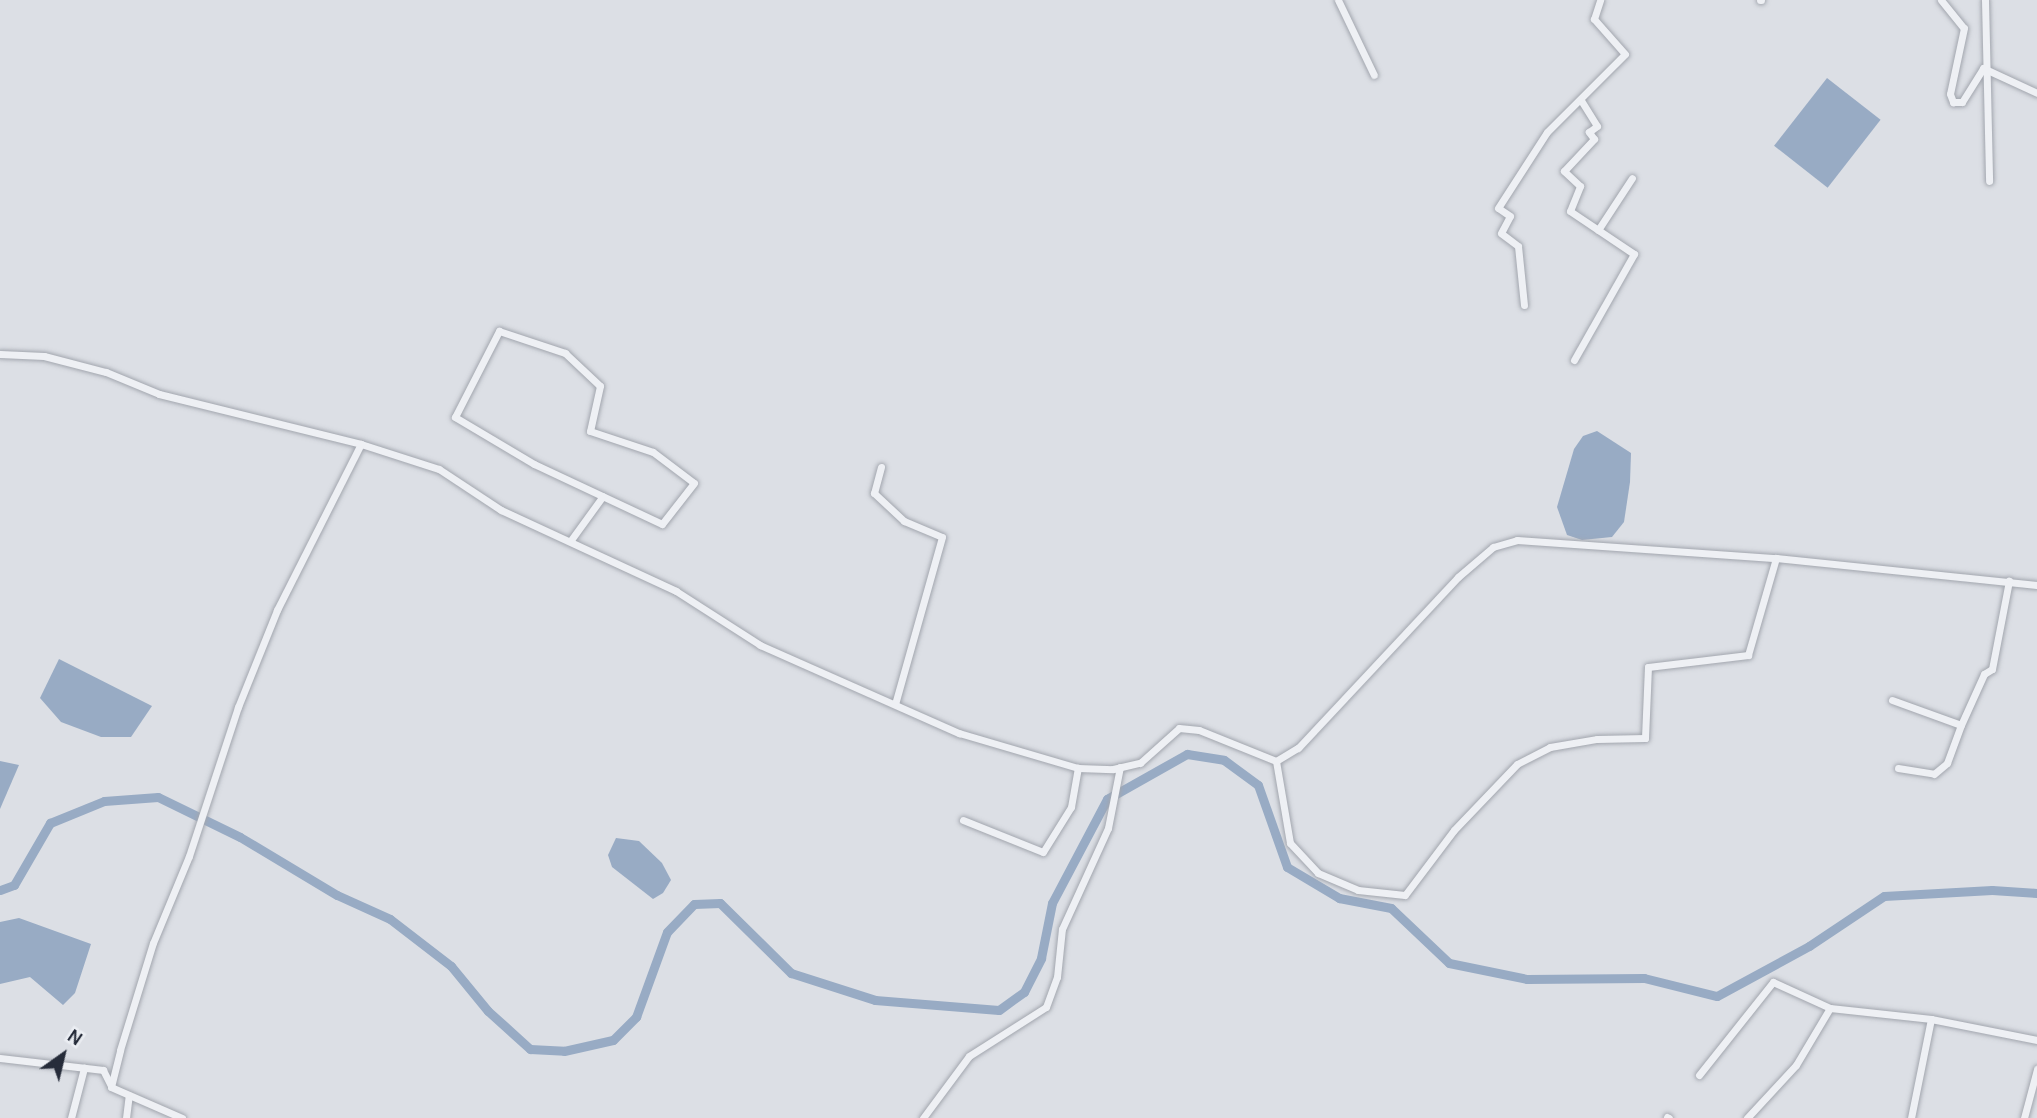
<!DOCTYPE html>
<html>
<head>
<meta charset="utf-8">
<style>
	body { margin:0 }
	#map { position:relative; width:2037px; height:1118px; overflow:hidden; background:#dcdfe5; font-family:Karla,sans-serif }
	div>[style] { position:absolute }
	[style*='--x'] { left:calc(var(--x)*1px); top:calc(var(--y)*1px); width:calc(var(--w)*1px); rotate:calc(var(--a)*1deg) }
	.water>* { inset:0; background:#98abc4; transform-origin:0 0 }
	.canal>* { height:9px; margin:-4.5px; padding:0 4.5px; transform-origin:4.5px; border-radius:4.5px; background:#98abc4 }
	.roads { filter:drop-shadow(0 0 2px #a2a6ae) drop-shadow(0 0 2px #a2a6ae) }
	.street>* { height:7px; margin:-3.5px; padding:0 3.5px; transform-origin:3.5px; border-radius:3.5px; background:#eef0f4 }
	span { translate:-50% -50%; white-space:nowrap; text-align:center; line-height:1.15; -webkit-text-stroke:6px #ebeef3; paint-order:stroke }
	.north { position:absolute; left:28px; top:1020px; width:70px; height:70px; -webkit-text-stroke:5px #ebeef3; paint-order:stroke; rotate:34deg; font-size:19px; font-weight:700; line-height:28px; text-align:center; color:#262c3a }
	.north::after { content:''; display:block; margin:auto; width:24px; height:32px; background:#262c3a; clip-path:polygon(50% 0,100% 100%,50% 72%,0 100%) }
</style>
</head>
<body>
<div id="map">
	<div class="water">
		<div style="left:1827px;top:78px;width:68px;height:86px;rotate:38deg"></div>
		<div style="clip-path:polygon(1597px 431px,1631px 453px,1630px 482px,1624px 522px,1612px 537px,1582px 540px,1567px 535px,1557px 507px,1574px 449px,1583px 436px)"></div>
		<div style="clip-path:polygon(59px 659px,152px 706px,131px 737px,101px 737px,61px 722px,40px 698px)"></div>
		<div style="clip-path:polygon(0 761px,19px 765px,0 809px)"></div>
		<div style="clip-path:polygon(616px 838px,639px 841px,662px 863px,671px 880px,663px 893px,653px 899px,612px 867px,608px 855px)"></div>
		<div style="clip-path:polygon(19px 918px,91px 944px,75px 993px,63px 1005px,30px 977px,0 984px,0 922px)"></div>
	</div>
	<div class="canal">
		<div style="--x:0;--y:890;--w:15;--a:-20"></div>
		<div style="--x:14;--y:885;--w:72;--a:-59.9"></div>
		<div style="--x:50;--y:823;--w:58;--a:-22.2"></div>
		<div style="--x:104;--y:801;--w:54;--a:-4.2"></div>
		<div style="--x:158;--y:797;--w:91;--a:26"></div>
		<div style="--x:240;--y:837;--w:113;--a:30.9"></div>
		<div style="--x:337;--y:895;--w:58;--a:24.4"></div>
		<div style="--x:390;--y:919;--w:77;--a:37.6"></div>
		<div style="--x:451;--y:966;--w:58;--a:50.6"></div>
		<div style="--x:488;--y:1011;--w:57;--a:42.1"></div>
		<div style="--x:530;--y:1049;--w:34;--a:3"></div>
		<div style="--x:564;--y:1051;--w:50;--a:-12.7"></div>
		<div style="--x:613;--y:1040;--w:33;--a:-45"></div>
		<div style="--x:636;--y:1017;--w:90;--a:-70"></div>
		<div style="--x:667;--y:932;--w:39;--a:-46"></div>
		<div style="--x:694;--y:904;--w:26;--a:-2"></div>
		<div style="--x:720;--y:903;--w:100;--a:44.6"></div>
		<div style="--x:791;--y:973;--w:88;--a:17.8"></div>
		<div style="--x:875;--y:1000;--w:124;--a:4.6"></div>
		<div style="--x:999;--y:1010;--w:31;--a:-36"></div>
		<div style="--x:1024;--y:992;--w:38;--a:-63"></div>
		<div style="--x:1041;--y:958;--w:56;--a:-78.7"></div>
		<div style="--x:1052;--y:903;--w:118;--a:-62.1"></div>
		<div style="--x:1107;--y:799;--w:92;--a:-29.4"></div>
		<div style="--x:1187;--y:754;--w:37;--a:9"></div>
		<div style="--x:1224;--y:760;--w:42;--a:36.3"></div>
		<div style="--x:1258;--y:785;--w:87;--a:70.5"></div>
		<div style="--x:1287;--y:867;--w:61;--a:30.8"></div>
		<div style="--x:1339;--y:898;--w:53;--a:10.9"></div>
		<div style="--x:1391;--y:908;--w:80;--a:43.5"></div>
		<div style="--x:1449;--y:963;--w:80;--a:11.6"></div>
		<div style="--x:1527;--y:979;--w:117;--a:-0.5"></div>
		<div style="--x:1644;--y:978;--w:75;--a:13.9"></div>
		<div style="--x:1717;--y:996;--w:105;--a:-28.5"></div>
		<div style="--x:1809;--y:946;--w:90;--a:-33.7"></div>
		<div style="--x:1884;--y:896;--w:108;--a:-3.2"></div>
		<div style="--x:1992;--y:890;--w:45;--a:3.8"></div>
	</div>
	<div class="roads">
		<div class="street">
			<div style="--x:1338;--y:0;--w:83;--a:64.4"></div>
			<div style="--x:1760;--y:0;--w:1;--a:0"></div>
			<div style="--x:1941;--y:0;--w:36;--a:51"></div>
			<div style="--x:1964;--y:28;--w:67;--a:102"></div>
			<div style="--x:1950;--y:94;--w:9;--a:69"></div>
			<div style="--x:1953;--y:102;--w:9;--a:0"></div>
			<div style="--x:1962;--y:102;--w:40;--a:-58"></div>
			<div style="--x:1983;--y:68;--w:60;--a:24.8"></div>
			<div style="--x:1985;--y:0;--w:181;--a:88.7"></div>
			<div style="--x:1598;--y:230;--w:62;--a:-56.8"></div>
			<div style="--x:1524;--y:305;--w:59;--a:-95.8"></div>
			<div style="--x:1518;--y:246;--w:21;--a:-143"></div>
			<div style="--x:1501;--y:233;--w:19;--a:-62"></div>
			<div style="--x:1510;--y:216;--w:14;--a:-146"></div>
			<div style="--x:1498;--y:208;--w:90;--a:-57.2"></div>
			<div style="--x:1547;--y:132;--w:110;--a:-45"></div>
			<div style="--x:1625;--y:54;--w:47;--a:-131.5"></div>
			<div style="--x:1594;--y:19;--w:20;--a:-72"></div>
			<div style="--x:499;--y:331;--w:70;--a:18.4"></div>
			<div style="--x:565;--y:353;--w:48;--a:43.3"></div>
			<div style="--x:600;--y:386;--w:46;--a:102.5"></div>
			<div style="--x:590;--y:431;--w:66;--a:18.4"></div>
			<div style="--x:653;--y:452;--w:51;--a:37.1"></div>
			<div style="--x:694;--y:483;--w:52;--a:128"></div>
			<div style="--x:662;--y:524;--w:141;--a:-154.9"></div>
			<div style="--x:534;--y:464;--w:92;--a:-149.3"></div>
			<div style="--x:455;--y:417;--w:97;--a:-62.9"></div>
			<div style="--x:0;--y:354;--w:44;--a:2.6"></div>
			<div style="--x:44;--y:356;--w:64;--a:14.5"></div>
			<div style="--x:106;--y:372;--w:57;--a:22.5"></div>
			<div style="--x:159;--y:394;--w:208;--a:13.9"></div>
			<div style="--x:361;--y:444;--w:82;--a:17.8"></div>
			<div style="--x:439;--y:469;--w:74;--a:33.5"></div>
			<div style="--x:501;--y:510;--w:193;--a:24.8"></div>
			<div style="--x:676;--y:591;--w:100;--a:32.7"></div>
			<div style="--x:760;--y:645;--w:218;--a:23.9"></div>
			<div style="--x:959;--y:733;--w:124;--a:16.4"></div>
			<div style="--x:1078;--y:768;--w:35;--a:2"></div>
			<div style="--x:1113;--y:769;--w:28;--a:-13"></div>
			<div style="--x:1140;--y:763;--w:52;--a:-41.9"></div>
			<div style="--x:1179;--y:728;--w:20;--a:6"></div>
			<div style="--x:1199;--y:730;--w:83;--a:21.9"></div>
			<div style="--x:1276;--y:761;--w:26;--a:-31"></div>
			<div style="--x:1298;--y:748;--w:234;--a:-46.9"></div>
			<div style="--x:1458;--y:577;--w:46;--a:-40.6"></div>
			<div style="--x:1493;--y:547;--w:25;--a:-16"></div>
			<div style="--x:1517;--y:540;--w:260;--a:4"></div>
			<div style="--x:1776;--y:558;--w:262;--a:5.9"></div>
			<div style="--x:1574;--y:360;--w:122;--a:-60.5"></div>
			<div style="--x:1634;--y:254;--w:77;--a:-146.1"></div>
			<div style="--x:1570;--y:211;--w:27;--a:-68"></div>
			<div style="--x:1580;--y:186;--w:22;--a:-137"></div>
			<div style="--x:1564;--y:171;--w:44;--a:-46.8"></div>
			<div style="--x:1594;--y:139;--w:9;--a:-126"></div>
			<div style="--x:1589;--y:132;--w:10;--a:-37"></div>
			<div style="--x:1597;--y:126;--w:31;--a:-122"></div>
			<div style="--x:881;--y:467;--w:27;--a:105"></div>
			<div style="--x:874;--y:493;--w:41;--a:43"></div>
			<div style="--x:904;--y:521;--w:41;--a:22.8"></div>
			<div style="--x:942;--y:537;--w:173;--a:105.7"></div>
			<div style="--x:571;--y:540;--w:54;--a:-54"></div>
			<div style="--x:1892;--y:700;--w:73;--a:19.9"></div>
			<div style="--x:1961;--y:725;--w:56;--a:-65.7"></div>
			<div style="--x:1984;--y:674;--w:9;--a:-32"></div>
			<div style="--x:1992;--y:669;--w:90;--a:-79.1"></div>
			<div style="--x:1276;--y:761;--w:83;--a:80.3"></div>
			<div style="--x:1290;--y:843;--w:41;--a:47"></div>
			<div style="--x:1318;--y:873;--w:43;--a:23"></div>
			<div style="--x:1358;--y:890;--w:47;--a:6.1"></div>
			<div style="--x:1405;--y:895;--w:81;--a:-53"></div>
			<div style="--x:1454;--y:830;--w:91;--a:-46.3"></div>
			<div style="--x:1517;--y:764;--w:37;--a:-27"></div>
			<div style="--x:1550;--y:747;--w:48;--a:-9.7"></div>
			<div style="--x:1597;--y:739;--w:48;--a:-1.2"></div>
			<div style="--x:1645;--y:738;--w:71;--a:-87.6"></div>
			<div style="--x:1648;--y:667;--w:101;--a:-6.8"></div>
			<div style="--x:1748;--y:655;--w:101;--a:-73.9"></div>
			<div style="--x:1898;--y:768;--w:36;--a:9"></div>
			<div style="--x:1934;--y:774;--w:17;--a:-40"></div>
			<div style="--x:1947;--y:763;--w:40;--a:-69.8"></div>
			<div style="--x:963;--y:820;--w:86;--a:21.8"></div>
			<div style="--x:1043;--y:852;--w:53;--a:-58.1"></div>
			<div style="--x:1071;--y:807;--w:40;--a:-80"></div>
			<div style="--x:0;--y:1058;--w:104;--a:6.6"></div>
			<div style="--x:103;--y:1070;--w:18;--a:63"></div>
			<div style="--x:1699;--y:1075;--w:119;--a:-51.5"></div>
			<div style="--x:1773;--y:982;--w:63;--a:24.5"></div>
			<div style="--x:1830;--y:1008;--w:102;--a:6.2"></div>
			<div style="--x:1931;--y:1019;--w:108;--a:11.2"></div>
			<div style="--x:1667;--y:1117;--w:2;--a:27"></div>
			<div style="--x:71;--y:1118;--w:52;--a:-75.4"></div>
			<div style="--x:126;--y:1118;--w:23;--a:-83"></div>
			<div style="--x:182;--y:1118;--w:77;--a:-156.4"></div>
			<div style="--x:111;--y:1087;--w:38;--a:-76"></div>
			<div style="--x:120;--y:1050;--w:112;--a:-72.9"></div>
			<div style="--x:153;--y:943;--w:94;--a:-67.5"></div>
			<div style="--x:189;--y:856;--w:157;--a:-71.8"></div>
			<div style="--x:238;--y:707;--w:105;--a:-68.1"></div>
			<div style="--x:277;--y:610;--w:186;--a:-63.2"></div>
			<div style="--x:923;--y:1118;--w:77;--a:-53.4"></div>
			<div style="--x:969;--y:1056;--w:91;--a:-32.5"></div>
			<div style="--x:1046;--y:1007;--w:32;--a:-70"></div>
			<div style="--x:1057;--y:977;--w:48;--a:-84.1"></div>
			<div style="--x:1062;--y:929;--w:111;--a:-65.5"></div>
			<div style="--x:1108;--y:828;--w:62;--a:-78.9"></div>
			<div style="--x:1747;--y:1118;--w:72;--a:-47.2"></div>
			<div style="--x:1796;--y:1065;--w:66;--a:-59.2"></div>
			<div style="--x:1911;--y:1118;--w:101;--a:-78.6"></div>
			<div style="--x:2024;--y:1118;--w:51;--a:-75.1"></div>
		</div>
	</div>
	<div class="north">N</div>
</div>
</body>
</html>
